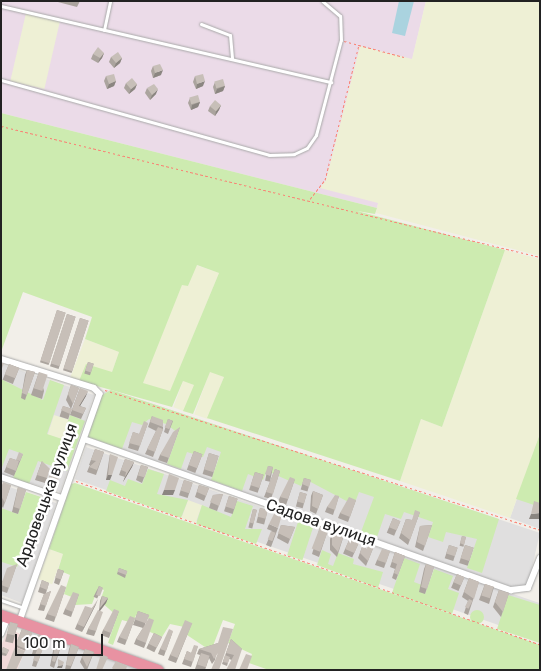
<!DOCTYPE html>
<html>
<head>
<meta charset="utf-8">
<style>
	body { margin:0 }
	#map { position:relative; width:541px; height:671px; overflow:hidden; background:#f2efe9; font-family:Rubik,sans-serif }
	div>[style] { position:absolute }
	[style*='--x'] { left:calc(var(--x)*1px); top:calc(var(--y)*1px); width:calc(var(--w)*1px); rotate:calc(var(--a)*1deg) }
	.residential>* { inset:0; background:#e0dfdf; transform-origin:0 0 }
	.commercial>* { inset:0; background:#f2dad9 }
	.industrial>* { inset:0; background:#ebdbe8 }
	.farmland>* { inset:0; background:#eef0d5; transform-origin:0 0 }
	.grass>* { inset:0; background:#cdebb0; transform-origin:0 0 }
	.round { border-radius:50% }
	.water>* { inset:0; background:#aad3df }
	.path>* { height:1px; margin-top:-0.5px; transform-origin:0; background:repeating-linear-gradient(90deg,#fa8072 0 2.5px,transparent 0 5px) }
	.roads { filter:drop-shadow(0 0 1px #a9a9a9) drop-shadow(0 0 1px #a9a9a9) }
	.lane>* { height:3px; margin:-1.5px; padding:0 1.5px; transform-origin:1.5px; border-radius:1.5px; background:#fff }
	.street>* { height:5.5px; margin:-2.75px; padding:0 2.75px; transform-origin:2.75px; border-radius:2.75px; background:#fff }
	.highway>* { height:11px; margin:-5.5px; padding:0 5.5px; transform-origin:5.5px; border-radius:5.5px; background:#e892a2 }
	.wall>* { inset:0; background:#aba49e; transform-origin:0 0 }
	.shaded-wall>* { inset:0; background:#8b8681 }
	.building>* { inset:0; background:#c7bfb8; transform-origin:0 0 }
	span { translate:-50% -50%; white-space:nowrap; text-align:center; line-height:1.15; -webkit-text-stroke:5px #fff; paint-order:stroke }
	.street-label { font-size:16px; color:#222 }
	.frame { position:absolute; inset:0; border:2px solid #222; pointer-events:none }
	.scale { position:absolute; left:15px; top:634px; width:88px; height:22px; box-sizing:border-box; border:2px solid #222; border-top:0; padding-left:6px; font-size:15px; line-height:18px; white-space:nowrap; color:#222; -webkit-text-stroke:4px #fff; paint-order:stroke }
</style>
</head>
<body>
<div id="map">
	<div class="residential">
		<div style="clip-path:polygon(1px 364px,94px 395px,60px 492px,1px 474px)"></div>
		<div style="clip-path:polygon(111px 390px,540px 533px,528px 584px,514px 588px,88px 437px,103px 392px)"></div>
		<div style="clip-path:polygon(540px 434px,540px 529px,510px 518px)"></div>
		<div style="left:86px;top:447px;width:481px;height:34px;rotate:19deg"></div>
		<div style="clip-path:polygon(1px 484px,56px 503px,22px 603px,1px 595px)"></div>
		<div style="clip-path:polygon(32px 633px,138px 670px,17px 670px)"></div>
	</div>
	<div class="commercial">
		<div style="clip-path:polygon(9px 629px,30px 638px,17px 670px,1px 670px,1px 645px)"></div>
	</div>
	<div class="industrial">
		<div style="clip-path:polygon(1px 1px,426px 1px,377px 208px,1px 113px)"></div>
	</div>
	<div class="farmland">
		<div style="clip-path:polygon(426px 1px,540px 1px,540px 256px,376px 213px,378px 203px,320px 188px,326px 180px,360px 46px,412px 59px)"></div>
		<div style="left:26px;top:13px;width:35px;height:70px;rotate:13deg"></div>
		<div style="clip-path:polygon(505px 250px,540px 259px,540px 434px,510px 518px,400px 481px,421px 419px,442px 427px)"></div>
		<div style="clip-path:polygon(196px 265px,219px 273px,170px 392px,142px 383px,182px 284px,188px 286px)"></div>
		<div style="clip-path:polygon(85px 339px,119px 352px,112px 372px,79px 381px,70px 378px)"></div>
		<div style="left:210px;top:371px;width:15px;height:46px;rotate:20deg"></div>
		<div style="left:183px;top:381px;width:12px;height:28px;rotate:20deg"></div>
		<div style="left:54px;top:415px;width:16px;height:21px;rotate:18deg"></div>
		<div style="left:188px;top:500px;width:15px;height:19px;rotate:20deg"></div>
		<div style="left:49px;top:549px;width:15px;height:32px;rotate:20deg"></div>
	</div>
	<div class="grass">
		<div style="clip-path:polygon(evenodd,1px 113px,377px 208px,375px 214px,357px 211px,505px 250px,442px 427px,421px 419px,400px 481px,207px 418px,224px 377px,210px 372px,193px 414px,183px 411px,194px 385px,183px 381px,172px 407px,79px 381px,86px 364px,112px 372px,119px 352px,85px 339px,92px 317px,23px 292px,1px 352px,1px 113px,197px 265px,219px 273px,170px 391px,143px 383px,182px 285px,188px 286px,197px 265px)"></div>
		<div style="clip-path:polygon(1px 379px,43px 400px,50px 380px,64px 385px,47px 434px,62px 439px,70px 415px,85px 421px,67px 471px,51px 471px,52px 466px,38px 461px,29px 484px,13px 478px,23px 454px,9px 449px,1px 470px)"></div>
		<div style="clip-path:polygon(111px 390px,499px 519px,482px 573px,467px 568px,477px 539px,446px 532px,443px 542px,428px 537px,433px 522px,404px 512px,401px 519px,385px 514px,377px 537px,361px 532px,374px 497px,359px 492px,354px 505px,305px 479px,301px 486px,267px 471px,263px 480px,248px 474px,242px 491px,211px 480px,221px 452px,207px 447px,203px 457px,187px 452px,181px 469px,167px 464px,178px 433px,166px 424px,149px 419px,142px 425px,132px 422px,122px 449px,88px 437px,102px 395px)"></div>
		<div style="clip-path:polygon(540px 434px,540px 507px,516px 499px)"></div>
		<div style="clip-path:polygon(148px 469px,164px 474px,157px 494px,188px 500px,181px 518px,106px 491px,110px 480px,125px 486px,128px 479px,142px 484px)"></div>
		<div style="clip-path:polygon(75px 483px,540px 645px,540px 670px,269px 670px,249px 663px,252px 654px,228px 643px,235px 624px,223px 620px,211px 651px,187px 635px,189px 628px,170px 624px,162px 637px,150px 632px,149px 619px,136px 615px,133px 623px,122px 620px,113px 645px,108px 643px,117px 616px,100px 601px,104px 590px,98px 588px,92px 604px,75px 605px,77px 599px,64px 594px,70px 575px,58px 570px,63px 554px,49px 549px,71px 484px)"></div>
		<div style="clip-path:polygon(26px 492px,41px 497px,40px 503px,17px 567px,2px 562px,1px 508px,18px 514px)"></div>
		<div style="clip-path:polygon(237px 501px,253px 506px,245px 529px,262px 529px,256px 544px,196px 524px,202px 505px,231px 517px)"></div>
		<div style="left:298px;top:522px;width:16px;height:35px;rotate:18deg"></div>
		<div style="clip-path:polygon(322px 550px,331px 554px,328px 564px,333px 566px,338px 553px,354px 559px,353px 564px,383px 572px,378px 588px,317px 565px)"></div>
		<div style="clip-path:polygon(404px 558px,420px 564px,414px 582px,422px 585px,425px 594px,434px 569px,453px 576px,448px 589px,459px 593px,452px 614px,392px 593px)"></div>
		<div style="clip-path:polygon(508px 595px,540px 605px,540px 643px,497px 629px)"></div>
		<div class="round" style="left:470px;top:610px;width:14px;height:14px"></div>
	</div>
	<div class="water">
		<div style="clip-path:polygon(399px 1px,414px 1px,405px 36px,392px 33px)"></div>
	</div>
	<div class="path">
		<div style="--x:344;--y:41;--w:62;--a:14.9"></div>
		<div style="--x:1;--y:126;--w:555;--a:13.66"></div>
		<div style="--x:310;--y:199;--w:24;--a:-52"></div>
		<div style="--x:325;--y:180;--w:139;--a:-75.9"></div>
		<div style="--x:105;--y:390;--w:457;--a:17.8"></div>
		<div style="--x:76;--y:481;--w:492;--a:19.4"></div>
	</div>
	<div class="roads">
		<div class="lane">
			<div style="--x:1;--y:6;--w:339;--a:13"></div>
			<div style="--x:201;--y:24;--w:31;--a:21"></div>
			<div style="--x:230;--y:35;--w:24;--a:85"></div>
			<div style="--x:104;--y:30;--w:30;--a:-78"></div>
			<div style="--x:1;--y:80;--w:278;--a:15.6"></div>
			<div style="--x:269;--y:155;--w:25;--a:-2"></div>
			<div style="--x:294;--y:154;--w:14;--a:-25"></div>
			<div style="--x:307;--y:148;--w:16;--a:-55"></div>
			<div style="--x:316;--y:135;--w:98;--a:-75.3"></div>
			<div style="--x:341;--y:40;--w:24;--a:-92"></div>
			<div style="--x:340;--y:16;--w:23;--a:-140"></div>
			<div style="--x:1;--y:600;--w:24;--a:19"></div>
		</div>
		<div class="street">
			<div style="--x:1;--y:359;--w:97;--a:17.3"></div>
			<div style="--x:94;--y:388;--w:8;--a:45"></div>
			<div style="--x:100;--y:394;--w:241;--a:109.4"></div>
			<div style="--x:84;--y:439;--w:453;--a:19.5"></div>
			<div style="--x:511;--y:590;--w:17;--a:-7"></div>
			<div style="--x:528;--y:588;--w:32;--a:-68"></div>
			<div style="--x:1;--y:477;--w:65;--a:19"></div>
			<div style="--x:1;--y:634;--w:18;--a:-68"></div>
		</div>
		<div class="highway">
			<div style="--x:1;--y:615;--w:166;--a:19.3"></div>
		</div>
	</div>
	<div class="wall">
		<div style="clip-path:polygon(54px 1px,80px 1px,77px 7px)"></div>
		<div style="clip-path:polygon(104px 53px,102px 58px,98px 63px,91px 59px,93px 54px)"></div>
		<div style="clip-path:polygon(111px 57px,122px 58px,120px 63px,114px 68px,109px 62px)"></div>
		<div style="clip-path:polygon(153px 66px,161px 75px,153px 78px,151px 71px)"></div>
		<div style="clip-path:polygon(106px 76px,116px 81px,114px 86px,107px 89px,104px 81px)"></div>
		<div style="clip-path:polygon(195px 76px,203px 86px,196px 89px,193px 82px)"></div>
		<div style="clip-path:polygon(215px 82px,225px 86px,223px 91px,215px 94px,213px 87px)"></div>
		<div style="clip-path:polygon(126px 83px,137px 84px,135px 89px,129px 94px,124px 88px)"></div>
		<div style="clip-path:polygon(147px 88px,156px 94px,150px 100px,145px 93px)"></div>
		<div style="clip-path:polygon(190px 98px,200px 102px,198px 107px,191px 110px,188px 103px)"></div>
		<div style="clip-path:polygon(221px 105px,219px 110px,215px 116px,208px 111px,210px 106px)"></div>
		<div style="left:57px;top:310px;width:9px;height:55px;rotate:18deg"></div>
		<div style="left:67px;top:314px;width:9px;height:55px;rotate:18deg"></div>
		<div style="left:80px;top:318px;width:9px;height:55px;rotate:18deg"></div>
		<div style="left:88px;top:362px;width:6px;height:12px;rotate:18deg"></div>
		<div style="left:9px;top:364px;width:11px;height:17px;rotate:22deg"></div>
		<div style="clip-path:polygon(27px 370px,35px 372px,25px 400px,21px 398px,25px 375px)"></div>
		<div style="clip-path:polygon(39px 372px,44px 391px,42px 399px,31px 395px)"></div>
		<div style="clip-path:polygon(71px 385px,79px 388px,71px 409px,66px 400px)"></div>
		<div style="clip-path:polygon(80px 388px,86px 396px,80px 406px,86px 408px,81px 419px,70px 415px)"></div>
		<div style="left:63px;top:406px;width:9px;height:11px;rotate:18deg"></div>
		<div style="clip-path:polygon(152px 416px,163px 427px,163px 429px,153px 457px,145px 454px,156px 431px,148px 427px)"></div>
		<div style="clip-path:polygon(168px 419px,173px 421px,168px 434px,164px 432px)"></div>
		<div style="clip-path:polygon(148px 423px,138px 451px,128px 448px,133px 432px,139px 434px)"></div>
		<div style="clip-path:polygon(180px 427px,167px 463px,158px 460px,160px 455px)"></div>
		<div style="clip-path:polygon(95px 449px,104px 452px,96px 475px,87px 472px,89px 467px,90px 465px,89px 465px)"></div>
		<div style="left:194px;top:451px;width:9px;height:20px;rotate:21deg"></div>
		<div style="left:209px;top:453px;width:10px;height:22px;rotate:17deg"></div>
		<div style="clip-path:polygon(23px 454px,14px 476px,4px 472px,10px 458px,16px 460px)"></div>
		<div style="clip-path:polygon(110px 454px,110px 480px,106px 480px,109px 460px)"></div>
		<div style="clip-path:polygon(125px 459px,134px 462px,132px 467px,123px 482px,125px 477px,119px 475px)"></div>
		<div style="clip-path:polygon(42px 461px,47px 478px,45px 483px,35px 480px)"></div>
		<div style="clip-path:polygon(141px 465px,148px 467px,142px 483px,136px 480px)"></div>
		<div style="left:268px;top:466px;width:5px;height:15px;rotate:11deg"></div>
		<div style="clip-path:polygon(275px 469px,280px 471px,271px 499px,264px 497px)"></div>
		<div style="left:52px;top:470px;width:9px;height:16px;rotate:21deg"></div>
		<div style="left:255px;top:472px;width:9px;height:19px;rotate:18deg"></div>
		<div style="left:304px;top:478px;width:7px;height:12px;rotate:16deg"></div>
		<div style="clip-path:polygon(295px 479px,286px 505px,278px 502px,280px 497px)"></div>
		<div style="left:184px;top:480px;width:9px;height:16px;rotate:18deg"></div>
		<div style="clip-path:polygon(11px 485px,3px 508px,1px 505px,1px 487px)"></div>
		<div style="clip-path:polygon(199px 485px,209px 488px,204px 501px,195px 497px)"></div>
		<div style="clip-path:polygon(18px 487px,26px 490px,18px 514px,12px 512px)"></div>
		<div style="clip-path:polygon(313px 491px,323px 495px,316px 514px,310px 511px,311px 496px)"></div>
		<div style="left:300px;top:492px;width:7px;height:15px;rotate:16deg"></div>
		<div style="clip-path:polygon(223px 494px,217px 511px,209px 508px,213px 495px)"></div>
		<div style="left:229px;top:496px;width:9px;height:16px;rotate:18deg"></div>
		<div style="clip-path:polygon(339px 496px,333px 515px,325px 512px,327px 507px)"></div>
		<div style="clip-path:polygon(42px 497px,51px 506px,49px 511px,34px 535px,29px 533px)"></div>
		<div style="clip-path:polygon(356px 500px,348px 522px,338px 518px,340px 513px)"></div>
		<div style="left:260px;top:508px;width:8px;height:15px;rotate:14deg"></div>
		<div style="left:253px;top:509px;width:4px;height:19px;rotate:14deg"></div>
		<div style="clip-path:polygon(420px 512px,408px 545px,399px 538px,406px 519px,412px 520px)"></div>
		<div style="left:393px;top:518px;width:8px;height:16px;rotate:23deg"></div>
		<div style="clip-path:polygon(269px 524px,278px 528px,271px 547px,266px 545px,272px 531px,267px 529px)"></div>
		<div style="clip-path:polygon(281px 525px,295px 527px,288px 544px,277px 538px)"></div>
		<div style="clip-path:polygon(432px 525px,423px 551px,415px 547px,420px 526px)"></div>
		<div style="clip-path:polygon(320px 527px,328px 530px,319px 557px,312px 554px)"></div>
		<div style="clip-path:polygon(332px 534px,344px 535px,337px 557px,330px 550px,330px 539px)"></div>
		<div style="left:462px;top:536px;width:4px;height:10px;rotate:14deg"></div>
		<div style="left:350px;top:538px;width:10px;height:17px;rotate:24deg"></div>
		<div style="left:449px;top:545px;width:9px;height:14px;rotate:18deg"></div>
		<div style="left:465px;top:545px;width:9px;height:19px;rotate:18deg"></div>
		<div style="clip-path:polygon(374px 546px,366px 566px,358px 558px,362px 547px,367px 549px)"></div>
		<div style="clip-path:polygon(390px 551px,384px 568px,375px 565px,377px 560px)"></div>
		<div style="clip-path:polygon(395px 552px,405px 556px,396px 580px,392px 578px,395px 569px,390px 567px)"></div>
		<div style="clip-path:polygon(17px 564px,7px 593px,1px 591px,1px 583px)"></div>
		<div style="clip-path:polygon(426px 564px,434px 567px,425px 594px,419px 592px,424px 569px)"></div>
		<div style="clip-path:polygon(119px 568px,127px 571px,125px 578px,117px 574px)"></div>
		<div style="clip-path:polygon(58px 569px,64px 571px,59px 585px,54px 583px)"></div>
		<div style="left:457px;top:574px;width:8px;height:15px;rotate:23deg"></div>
		<div style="clip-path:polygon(469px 578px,479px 582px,468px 615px,464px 613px,468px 601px,462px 597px)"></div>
		<div style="clip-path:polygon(42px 580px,49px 583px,46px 593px,51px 591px,44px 611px,38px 610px,44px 594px,38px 592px)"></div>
		<div style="clip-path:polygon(485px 584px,494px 587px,489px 604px,479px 600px)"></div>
		<div style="left:99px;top:586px;width:4px;height:12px;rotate:27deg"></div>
		<div style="clip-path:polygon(66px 587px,54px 622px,45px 619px,47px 614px)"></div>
		<div style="clip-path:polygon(499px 590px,509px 593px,501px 617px,493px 607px)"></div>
		<div style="clip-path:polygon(79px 594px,71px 617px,63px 614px,65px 609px)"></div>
		<div style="clip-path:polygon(102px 596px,108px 598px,106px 603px,100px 611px,96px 631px,94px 636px,86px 634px,88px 629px,99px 611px,100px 601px)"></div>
		<div style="clip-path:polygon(96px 604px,82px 632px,75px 629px,77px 624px,92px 608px)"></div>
		<div style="clip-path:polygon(119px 611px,109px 638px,101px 635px,103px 630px)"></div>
		<div style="clip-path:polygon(138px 611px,149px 615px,145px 624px,146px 643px,144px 648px,134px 644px,136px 639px,143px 628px,133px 625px)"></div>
		<div style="clip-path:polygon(135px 618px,125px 645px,117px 642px,119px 637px)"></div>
		<div style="left:10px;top:622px;width:8px;height:20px;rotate:14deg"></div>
		<div style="clip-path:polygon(192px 623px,176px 663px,168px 660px,170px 655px)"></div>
		<div style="left:22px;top:629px;width:11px;height:19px;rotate:22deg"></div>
		<div style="clip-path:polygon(173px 631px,164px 656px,158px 654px,160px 649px)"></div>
		<div style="left:154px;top:633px;width:9px;height:17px;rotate:27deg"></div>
		<div style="clip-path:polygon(38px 635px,47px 637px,36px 667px,32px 666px,35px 655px,32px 654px)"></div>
		<div style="clip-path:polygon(231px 639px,242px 649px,232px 660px,229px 659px,227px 666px,222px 664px)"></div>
		<div style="clip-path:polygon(56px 641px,62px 643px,54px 668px,50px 666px,54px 646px)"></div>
		<div style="clip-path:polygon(218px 643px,215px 660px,212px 664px,209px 658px,205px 670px,199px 670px,195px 669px,200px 655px,197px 654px,199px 649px)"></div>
		<div style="clip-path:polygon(71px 644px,79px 647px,70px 670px,65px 670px,69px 649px)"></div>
		<div style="clip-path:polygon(198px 646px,191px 667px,182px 664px,187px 651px,191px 653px)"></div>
		<div style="clip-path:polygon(3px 647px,9px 650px,6px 656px,1px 655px)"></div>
		<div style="clip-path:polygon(85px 649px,94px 652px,87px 670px,85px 670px,80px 662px)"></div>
	</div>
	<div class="shaded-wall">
		<div style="clip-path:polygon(104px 53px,102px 58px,98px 63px,100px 58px)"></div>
		<div style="clip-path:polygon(122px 58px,120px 63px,114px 68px,116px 63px)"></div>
		<div style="clip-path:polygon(163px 70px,161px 75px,153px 78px,155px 73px)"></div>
		<div style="clip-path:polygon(116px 81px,114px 86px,107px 89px,109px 84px)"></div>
		<div style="clip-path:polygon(205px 81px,203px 86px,196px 89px,197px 84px)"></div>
		<div style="clip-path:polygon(137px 84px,135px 89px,129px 94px,131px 89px)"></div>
		<div style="clip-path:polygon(225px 86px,223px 91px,215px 94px,217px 89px)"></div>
		<div style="clip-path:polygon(158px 89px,156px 94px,150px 100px,152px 95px)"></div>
		<div style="clip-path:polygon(200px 102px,198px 107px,191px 110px,192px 105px)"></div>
		<div style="clip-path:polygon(221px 105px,219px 110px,215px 116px,216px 111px)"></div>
		<div style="clip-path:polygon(88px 391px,86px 396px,77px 411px,79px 406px)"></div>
		<div style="clip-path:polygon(134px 462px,132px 467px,123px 482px,125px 477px)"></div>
		<div style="clip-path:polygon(108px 475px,112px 475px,110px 480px,106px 480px)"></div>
		<div style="clip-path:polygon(164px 490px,175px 490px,173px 495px,162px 495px)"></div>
		<div style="clip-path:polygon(51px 506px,49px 511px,34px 535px,36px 530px)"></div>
		<div style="clip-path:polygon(540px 513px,540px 519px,529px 519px,531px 514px)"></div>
		<div style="clip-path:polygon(108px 598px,106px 603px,98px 613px,100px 608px)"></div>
		<div style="clip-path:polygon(98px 599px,96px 604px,82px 632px,84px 627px)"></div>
		<div style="clip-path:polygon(63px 665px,62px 668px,57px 668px,58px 666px)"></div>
	</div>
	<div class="building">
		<div style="clip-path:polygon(98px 47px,104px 53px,100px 58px,93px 54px)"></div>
		<div style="clip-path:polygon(118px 52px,122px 58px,116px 63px,111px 57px)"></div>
		<div style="clip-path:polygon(160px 64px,163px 70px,155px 73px,153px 66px)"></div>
		<div style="clip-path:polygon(114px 74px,116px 81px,109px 84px,106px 76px)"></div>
		<div style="clip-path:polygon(203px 74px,205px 81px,197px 84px,195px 76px)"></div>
		<div style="left:132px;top:78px;width:8px;height:8px;rotate:50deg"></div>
		<div style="left:223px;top:79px;width:7px;height:9px;rotate:74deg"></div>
		<div style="clip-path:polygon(154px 84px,158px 89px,152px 95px,147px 88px)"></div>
		<div style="left:198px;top:95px;width:7px;height:9px;rotate:74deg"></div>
		<div style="left:215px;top:100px;width:8px;height:8px;rotate:40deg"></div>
		<div style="left:57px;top:310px;width:9px;height:53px;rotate:18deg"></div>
		<div style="left:67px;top:314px;width:9px;height:52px;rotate:18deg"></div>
		<div style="left:80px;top:318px;width:9px;height:53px;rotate:18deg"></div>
		<div style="left:88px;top:362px;width:6px;height:9px;rotate:18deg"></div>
		<div style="clip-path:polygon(1px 363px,4px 363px,1px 371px)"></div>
		<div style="left:9px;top:364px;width:11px;height:11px;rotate:22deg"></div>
		<div style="clip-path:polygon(27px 370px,35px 372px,27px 395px,22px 393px)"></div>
		<div style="left:39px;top:372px;width:9px;height:17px;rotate:18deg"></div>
		<div style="clip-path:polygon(71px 385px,79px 388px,73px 404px,68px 394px)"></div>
		<div style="clip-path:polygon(80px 388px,88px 391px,79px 406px,86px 408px,83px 414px,72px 410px)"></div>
		<div style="clip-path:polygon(63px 406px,72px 409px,70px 414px,61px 410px)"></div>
		<div style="clip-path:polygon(152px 416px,163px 420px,163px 427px,150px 422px)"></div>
		<div style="left:168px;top:419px;width:5px;height:9px;rotate:22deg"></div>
		<div style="clip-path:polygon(144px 421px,148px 423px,140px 446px,129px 443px,133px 432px,139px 434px)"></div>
		<div style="clip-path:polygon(158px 427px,163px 429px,155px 452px,147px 449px)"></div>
		<div style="clip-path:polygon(180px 427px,169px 458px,160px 455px,173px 432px)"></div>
		<div style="clip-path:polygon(95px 449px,104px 452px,97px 470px,89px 467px,96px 461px,91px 460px)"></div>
		<div style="left:194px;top:451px;width:9px;height:15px;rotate:21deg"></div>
		<div style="clip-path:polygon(19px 452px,23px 454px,20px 461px,16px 460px)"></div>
		<div style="left:209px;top:453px;width:10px;height:17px;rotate:17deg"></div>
		<div style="clip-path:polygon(110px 454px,118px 457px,112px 475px,108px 475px)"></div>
		<div style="clip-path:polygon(10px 458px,19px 461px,16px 471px,6px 467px)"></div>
		<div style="clip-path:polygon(125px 459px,134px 462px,125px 477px,126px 472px,121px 470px)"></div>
		<div style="clip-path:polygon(42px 461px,50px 469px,47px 478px,37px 475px)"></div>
		<div style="left:141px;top:465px;width:7px;height:11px;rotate:16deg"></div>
		<div style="clip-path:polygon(268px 466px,273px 467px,270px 476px,265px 474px)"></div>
		<div style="clip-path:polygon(275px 469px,280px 471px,273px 494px,266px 492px)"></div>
		<div style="left:52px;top:470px;width:9px;height:11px;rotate:21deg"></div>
		<div style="left:255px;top:472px;width:9px;height:14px;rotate:18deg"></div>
		<div style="clip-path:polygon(169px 474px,179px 478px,175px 490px,164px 490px)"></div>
		<div style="clip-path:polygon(290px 477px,295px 479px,288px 499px,280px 497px)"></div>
		<div style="clip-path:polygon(304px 478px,311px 480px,309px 487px,302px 484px)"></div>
		<div style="left:184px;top:480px;width:9px;height:11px;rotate:18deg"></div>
		<div style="clip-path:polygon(3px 482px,11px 485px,5px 503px,1px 496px,1px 488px)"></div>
		<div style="clip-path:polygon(199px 485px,209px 488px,206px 496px,197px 492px)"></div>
		<div style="clip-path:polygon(18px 487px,26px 490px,20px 509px,14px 507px)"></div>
		<div style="clip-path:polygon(313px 491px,323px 495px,318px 509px,312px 506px)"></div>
		<div style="left:300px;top:492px;width:7px;height:10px;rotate:16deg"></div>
		<div style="clip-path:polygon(223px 494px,219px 506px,210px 502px,213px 495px)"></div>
		<div style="clip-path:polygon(335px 495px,339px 496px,335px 510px,327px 507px)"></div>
		<div style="left:229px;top:496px;width:9px;height:11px;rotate:18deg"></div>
		<div style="clip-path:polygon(42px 497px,51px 506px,36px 530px,30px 528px)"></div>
		<div style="clip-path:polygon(349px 497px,356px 500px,350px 517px,340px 513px)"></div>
		<div style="clip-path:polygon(534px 501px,540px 503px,540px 513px,531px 514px)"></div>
		<div style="left:260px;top:508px;width:8px;height:9px;rotate:14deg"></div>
		<div style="left:253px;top:509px;width:4px;height:14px;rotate:14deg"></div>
		<div style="clip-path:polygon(415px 510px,420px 512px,410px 540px,401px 533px,406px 519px,412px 520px)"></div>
		<div style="clip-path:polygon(274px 514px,282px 515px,278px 528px,269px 524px)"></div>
		<div style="left:393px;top:518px;width:8px;height:10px;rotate:23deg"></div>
		<div style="clip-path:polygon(281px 525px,295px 527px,290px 539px,278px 533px)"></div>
		<div style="clip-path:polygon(432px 525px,425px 546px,417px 542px,420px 526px)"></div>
		<div style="left:320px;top:527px;width:9px;height:23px;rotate:21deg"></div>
		<div style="left:271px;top:531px;width:5px;height:9px;rotate:22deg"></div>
		<div style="clip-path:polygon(332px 534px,344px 535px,338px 552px,332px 545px)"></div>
		<div style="clip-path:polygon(462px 536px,466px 537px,464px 545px,460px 543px)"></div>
		<div style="left:350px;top:538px;width:10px;height:12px;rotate:24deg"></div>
		<div style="clip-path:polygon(368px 544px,374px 546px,368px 561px,360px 553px,362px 547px,367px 549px)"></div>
		<div style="left:449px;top:545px;width:9px;height:9px;rotate:18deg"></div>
		<div style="left:465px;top:545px;width:9px;height:14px;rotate:18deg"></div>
		<div style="clip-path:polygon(382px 549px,390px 551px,386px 563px,377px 560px)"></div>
		<div style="clip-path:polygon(395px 552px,405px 556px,398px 575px,394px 573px,397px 564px,392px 562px)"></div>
		<div style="clip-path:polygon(17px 564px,9px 588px,1px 585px,7px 568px)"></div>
		<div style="clip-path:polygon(426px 564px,434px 567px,427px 589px,421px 587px)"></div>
		<div style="left:119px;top:568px;width:9px;height:4px;rotate:21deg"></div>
		<div style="left:58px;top:569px;width:6px;height:9px;rotate:18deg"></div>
		<div style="left:457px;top:574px;width:8px;height:9px;rotate:23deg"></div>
		<div style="clip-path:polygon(469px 578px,479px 582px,474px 599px,464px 592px)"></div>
		<div style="clip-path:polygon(42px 580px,49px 583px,47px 590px,40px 587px)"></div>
		<div style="left:485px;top:584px;width:9px;height:12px;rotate:18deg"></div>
		<div style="clip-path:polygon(61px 585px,66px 587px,56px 617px,47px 614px)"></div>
		<div style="clip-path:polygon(99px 586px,103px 588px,100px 596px,96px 595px)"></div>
		<div style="clip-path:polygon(499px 590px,509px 593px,503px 612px,495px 602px)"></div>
		<div style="clip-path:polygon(51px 591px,46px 606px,40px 604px,44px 594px)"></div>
		<div style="clip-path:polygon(73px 592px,79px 594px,73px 612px,65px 609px)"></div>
		<div style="clip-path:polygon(102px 596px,108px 598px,100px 608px)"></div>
		<div style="clip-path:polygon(98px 599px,84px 627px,77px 624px,85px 606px,92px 608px)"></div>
		<div style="left:469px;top:599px;width:4px;height:9px;rotate:27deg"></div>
		<div style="clip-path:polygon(114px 609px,119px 611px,111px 633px,103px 630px)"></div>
		<div style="clip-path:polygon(98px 610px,103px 612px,96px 631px,88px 629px)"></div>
		<div style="left:138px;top:611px;width:12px;height:9px;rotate:20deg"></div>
		<div style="clip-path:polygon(130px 616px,135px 618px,127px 640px,119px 637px)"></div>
		<div style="clip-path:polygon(149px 618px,154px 620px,146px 643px,136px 639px)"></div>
		<div style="left:185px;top:620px;width:8px;height:38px;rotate:23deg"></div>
		<div style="left:10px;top:622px;width:8px;height:12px;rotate:14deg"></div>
		<div style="clip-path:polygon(223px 627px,233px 629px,219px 670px,211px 670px,218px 653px,214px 659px,211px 653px,199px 649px,218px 643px)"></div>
		<div style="left:22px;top:629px;width:11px;height:17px;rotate:22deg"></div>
		<div style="clip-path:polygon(169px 629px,173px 631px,166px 651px,160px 649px)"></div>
		<div style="left:154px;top:633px;width:9px;height:12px;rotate:27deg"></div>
		<div style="clip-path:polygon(38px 635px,47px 637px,38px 662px,33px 660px,37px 650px,33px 649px)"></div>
		<div style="clip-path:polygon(231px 639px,242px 649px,235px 670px,226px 670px,234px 655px,226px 653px)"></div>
		<div style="clip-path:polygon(56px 641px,62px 643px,55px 662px,52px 661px)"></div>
		<div style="clip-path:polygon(71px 644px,79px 647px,71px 666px,66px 665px)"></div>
		<div style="clip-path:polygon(194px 645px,198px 646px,193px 662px,184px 659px,187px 651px,191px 653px)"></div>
		<div style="clip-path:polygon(3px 647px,9px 650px,7px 654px,1px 652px)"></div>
		<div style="clip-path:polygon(15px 647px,25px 651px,16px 670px,6px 670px)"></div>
		<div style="clip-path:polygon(85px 649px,94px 652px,87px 667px,82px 657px)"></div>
		<div style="left:201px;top:653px;width:9px;height:12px;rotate:18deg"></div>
		<div style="clip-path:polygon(101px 654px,108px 657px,102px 670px,96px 670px)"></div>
		<div style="clip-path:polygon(246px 654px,252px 656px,247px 670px,239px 670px)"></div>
		<div style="clip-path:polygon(225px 655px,230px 657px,228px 663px,223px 662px)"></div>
		<div style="clip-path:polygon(58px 659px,64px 662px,63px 665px,58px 666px)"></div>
		<div style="clip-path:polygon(116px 661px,127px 666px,126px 670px,114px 670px,112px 668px)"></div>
	</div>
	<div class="street-label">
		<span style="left:47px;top:495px;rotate:-70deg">Ардовецька вулиця</span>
		<span style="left:321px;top:523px;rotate:19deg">Садова вулиця</span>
	</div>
	<div class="frame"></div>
	<div class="scale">100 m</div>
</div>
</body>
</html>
